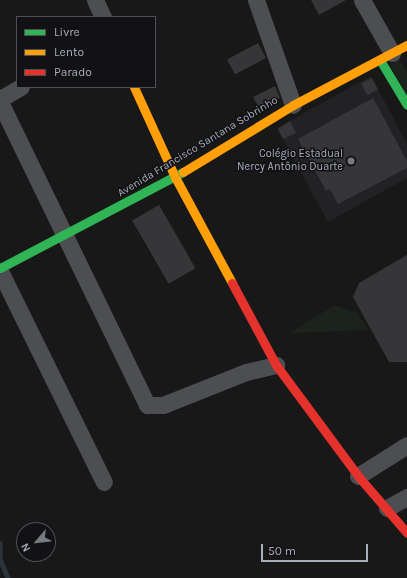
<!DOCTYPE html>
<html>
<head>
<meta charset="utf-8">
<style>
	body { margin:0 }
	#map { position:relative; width:407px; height:578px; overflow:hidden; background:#181819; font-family:Karla,sans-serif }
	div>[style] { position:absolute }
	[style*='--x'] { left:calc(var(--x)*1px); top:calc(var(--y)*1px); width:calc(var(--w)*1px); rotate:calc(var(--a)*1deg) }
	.built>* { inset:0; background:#222225 }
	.green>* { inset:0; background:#1c231d }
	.stream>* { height:4.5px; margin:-2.25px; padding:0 2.25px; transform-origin:2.25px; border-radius:2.25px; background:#2a343c }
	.building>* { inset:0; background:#363638; transform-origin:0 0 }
	.street>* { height:17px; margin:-8.5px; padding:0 8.5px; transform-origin:8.5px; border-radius:8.5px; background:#4c4e52 }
	.fast>* { height:9px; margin:-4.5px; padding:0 4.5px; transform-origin:4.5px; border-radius:4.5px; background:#30b455 }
	.slow>* { height:9px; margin:-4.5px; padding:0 4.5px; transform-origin:4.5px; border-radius:4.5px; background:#ff9f0a }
	.jam>* { height:9px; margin:-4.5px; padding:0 4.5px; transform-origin:4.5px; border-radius:4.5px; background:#e5322d }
	.dots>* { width:11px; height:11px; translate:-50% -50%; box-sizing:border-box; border:2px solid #121215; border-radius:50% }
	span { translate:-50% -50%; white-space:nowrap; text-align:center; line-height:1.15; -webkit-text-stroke:3px #121215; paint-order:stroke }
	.street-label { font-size:11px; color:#a8aebb }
	.poi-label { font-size:11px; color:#a8aebb }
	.right { translate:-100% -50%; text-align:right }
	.legend { position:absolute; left:16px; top:16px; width:140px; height:72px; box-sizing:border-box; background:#121215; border:1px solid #4e5057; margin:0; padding:5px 7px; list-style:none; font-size:12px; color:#a8aebb }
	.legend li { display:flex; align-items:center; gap:8px; height:20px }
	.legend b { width:20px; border:1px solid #4e5057 }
	.north { position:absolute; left:16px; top:522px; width:40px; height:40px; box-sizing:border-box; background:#121215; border:1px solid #4e5057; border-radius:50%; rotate:242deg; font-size:11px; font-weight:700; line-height:16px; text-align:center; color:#a8aebb }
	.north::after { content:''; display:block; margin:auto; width:14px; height:18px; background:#767a82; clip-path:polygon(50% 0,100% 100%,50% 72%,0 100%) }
	.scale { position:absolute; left:261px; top:544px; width:107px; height:18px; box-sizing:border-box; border:2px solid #a8aebb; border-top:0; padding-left:5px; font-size:12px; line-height:14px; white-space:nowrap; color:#a8aebb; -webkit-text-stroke:3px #121215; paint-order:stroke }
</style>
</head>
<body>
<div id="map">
	<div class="built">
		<div style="clip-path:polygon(371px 76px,407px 144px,407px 178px,328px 222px,277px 128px)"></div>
	</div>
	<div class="green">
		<div style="clip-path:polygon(400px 59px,407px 72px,407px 95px,390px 65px)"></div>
		<div style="clip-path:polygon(335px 305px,357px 313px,368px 330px,289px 333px)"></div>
	</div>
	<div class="stream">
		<div style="--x:0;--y:543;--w:16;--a:90"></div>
		<div style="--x:0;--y:559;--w:21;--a:67"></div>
	</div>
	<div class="building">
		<div style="clip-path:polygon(311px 0,346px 0,319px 15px)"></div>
		<div style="left:258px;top:43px;width:17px;height:35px;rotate:62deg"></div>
		<div style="left:372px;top:78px;width:13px;height:12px;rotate:63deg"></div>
		<div style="clip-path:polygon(275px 86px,280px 98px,260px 110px,253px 97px)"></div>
		<div style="clip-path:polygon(373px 98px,407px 161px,407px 168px,338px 204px,330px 189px,326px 191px,298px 139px)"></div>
		<div style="clip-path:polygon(290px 121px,296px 133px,283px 139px,278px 129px)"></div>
		<div style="left:159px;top:205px;width:73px;height:31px;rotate:60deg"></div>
		<div style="clip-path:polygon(407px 255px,407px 362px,389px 362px,353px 297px,359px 283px)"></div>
	</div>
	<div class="street">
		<div style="--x:95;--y:0;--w:19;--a:65"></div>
		<div style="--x:256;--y:0;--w:111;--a:70.6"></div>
		<div style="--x:362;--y:0;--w:61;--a:60.5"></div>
		<div style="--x:0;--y:99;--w:24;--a:-30"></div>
		<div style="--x:0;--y:102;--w:337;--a:64.1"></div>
		<div style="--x:147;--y:405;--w:16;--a:0"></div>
		<div style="--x:163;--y:405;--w:89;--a:-21.7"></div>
		<div style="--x:246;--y:372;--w:31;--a:-13"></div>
		<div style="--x:0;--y:271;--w:235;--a:63.8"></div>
		<div style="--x:358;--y:476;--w:58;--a:-32.3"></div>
		<div style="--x:387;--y:508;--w:23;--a:-29"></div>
	</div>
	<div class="fast">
		<div style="--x:380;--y:60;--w:52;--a:59"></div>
		<div style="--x:0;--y:268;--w:207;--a:-27.7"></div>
	</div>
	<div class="slow">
		<div style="--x:134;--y:87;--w:99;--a:65.5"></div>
		<div style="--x:175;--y:177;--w:120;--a:61.7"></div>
		<div style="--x:183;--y:172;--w:129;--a:-31.3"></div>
		<div style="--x:293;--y:105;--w:129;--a:-27.8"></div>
	</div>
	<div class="jam">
		<div style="--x:232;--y:283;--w:93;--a:61.8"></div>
		<div style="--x:276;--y:365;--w:138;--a:53.5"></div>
		<div style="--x:358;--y:476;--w:75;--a:49.3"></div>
	</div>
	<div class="dots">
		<div style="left:351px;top:161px;background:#767a82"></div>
	</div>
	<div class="street-label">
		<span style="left:198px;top:147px;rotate:-31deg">Avenida Francisco Santana Sobrinho</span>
	</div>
	<div class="poi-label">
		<span class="right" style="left:343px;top:161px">Colégio Estadual<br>Nercy Antônio Duarte</span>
	</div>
	<ul class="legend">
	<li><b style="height:5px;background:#30b455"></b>Livre</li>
	<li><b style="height:5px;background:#ff9f0a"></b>Lento</li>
	<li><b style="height:5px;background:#e5322d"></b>Parado</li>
	</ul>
	<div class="north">N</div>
	<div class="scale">50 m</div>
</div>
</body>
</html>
